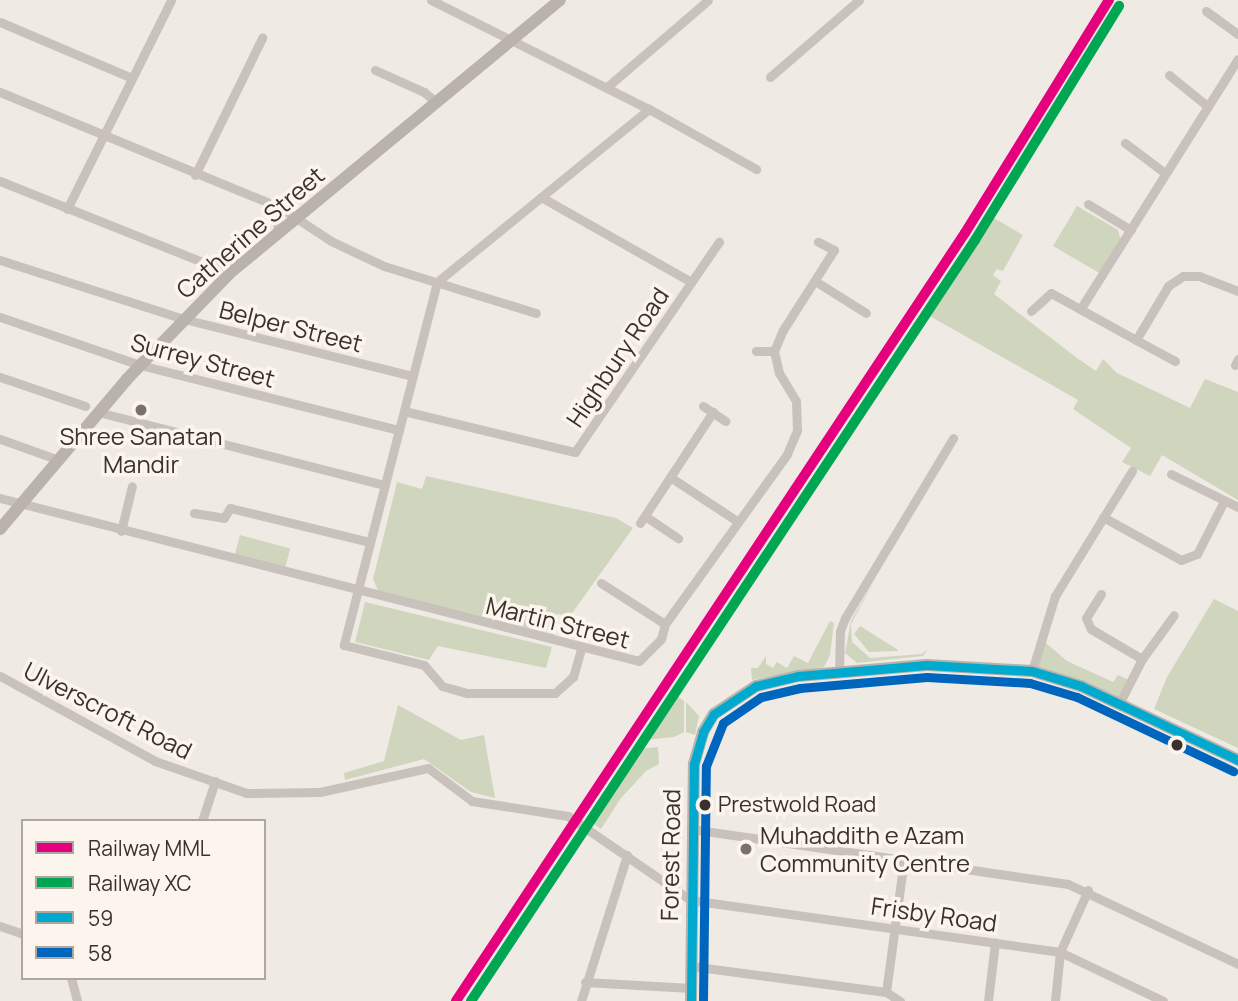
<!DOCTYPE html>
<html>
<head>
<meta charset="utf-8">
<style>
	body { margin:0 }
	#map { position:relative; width:1238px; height:1001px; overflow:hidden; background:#f0eae4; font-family:Manrope,sans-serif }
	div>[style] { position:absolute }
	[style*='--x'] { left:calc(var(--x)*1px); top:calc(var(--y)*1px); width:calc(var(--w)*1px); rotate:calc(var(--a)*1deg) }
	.green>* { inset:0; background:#d0d5be; transform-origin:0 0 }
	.street>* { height:9px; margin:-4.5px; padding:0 4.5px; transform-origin:4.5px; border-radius:4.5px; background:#c9c2bc }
	.secondary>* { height:12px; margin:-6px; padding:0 6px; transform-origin:6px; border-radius:6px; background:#b9b2ad }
	.bus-1>* { height:9px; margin:-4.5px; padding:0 4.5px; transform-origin:4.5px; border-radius:4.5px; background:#00a9ce }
	.bus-2>* { height:9px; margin:-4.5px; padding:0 4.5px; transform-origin:4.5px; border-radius:4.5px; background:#0065bd }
	.rail-1>* { height:10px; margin:-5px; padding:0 5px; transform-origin:5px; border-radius:5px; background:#e5007d }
	.rail-2>* { height:10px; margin:-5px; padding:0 5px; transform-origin:5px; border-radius:5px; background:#00a651 }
	.dots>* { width:19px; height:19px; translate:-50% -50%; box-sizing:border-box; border:4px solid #fbf5ed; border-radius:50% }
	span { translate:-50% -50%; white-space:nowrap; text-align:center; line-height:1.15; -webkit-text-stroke:7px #fbf5ed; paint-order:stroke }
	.bus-label { font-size:22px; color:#3b302a }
	.left { translate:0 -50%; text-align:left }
	.street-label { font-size:24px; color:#3b302a }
	.poi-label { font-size:24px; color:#3b302a }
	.legend { position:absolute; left:21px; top:819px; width:245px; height:161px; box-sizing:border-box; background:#fbf5ed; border:2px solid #aea69f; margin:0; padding:9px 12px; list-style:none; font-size:21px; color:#3b302a }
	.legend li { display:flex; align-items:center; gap:14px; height:35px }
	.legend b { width:35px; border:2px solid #aea69f }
</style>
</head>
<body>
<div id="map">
	<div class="green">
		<div style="clip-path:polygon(1077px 206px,1118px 230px,1121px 242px,1101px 274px,1053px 246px)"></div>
		<div style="clip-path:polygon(992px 217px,1023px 235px,1003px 271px,997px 269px,993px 275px,1001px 281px,994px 294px,1077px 358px,1096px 371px,1103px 359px,1117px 373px,1190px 408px,1205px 379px,1238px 392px,1238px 500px,1162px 455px,1150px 476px,1122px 462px,1131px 448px,1073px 409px,1078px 400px,928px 315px)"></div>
		<div style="clip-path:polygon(426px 476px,616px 518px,633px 528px,570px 616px,557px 614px,555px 636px,379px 593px,373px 579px,397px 482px,422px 489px)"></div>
		<div style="left:240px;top:535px;width:52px;height:24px;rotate:15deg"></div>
		<div style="clip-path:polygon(877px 576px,851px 624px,852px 642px,870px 658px,922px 654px,928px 648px,923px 656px,857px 663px,845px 653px,851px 621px)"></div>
		<div style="clip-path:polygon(1214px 599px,1238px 611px,1238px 748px,1154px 709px,1167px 677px)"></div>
		<div style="clip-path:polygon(365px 602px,552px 647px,546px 668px,438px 646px,429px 660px,355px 642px)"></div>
		<div style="clip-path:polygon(830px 621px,834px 623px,830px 655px,824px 667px,752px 680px,751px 668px,758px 668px,766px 656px,766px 664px,773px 668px,777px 662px,787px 668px,794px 656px,808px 663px)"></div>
		<div style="clip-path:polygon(860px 626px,898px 650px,898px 651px,869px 652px,854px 634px)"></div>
		<div style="clip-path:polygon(1040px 638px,1067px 661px,1113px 682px,1118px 675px,1129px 680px,1120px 702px,1032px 671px)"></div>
		<div style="clip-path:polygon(674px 694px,684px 701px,684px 732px,674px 737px,645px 740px)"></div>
		<div style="clip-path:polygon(686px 702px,699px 716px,695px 735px,686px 732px)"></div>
		<div style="clip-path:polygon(398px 705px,461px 740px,484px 735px,495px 798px,471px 792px,424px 759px,345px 780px,344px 773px,384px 761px)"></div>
		<div style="clip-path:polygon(658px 747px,659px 764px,646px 771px,621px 798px,601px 829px,589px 821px,639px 749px)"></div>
	</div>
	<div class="street">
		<div style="--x:431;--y:0;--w:244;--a:26.6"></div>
		<div style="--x:649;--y:109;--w:123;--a:29.3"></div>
		<div style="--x:1206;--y:11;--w:39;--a:36"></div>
		<div style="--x:0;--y:22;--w:143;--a:23"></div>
		<div style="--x:375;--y:70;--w:54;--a:24.2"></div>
		<div style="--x:424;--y:92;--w:16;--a:40"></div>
		<div style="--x:1169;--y:75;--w:48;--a:39"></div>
		<div style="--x:770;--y:77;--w:118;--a:-40.9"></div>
		<div style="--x:607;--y:87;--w:133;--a:-40.7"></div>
		<div style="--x:0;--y:92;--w:304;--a:22.4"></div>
		<div style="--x:281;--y:208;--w:60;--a:33.4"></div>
		<div style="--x:331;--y:241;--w:59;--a:25.3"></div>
		<div style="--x:384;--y:266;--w:159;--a:17.2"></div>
		<div style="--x:1125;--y:143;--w:50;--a:36.9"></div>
		<div style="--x:195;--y:175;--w:153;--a:-63.9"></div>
		<div style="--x:0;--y:181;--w:248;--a:21.8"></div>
		<div style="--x:541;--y:197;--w:172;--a:29.5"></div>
		<div style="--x:1088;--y:204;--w:50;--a:31.2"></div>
		<div style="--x:267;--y:205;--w:16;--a:45"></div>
		<div style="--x:278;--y:216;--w:17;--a:93"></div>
		<div style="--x:67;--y:209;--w:233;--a:-63.5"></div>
		<div style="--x:0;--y:260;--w:193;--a:17.8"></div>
		<div style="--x:184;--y:319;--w:236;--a:14"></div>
		<div style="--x:815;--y:281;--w:60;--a:32.1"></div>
		<div style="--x:437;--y:282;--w:375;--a:104.4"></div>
		<div style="--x:344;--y:645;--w:82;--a:14"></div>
		<div style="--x:424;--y:665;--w:28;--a:49"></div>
		<div style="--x:442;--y:686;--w:26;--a:16"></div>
		<div style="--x:467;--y:693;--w:88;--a:0"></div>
		<div style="--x:555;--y:693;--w:24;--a:-42"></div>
		<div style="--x:573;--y:677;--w:29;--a:-74"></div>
		<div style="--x:437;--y:282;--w:274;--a:-39.2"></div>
		<div style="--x:1081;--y:308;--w:294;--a:-57.8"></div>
		<div style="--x:1031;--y:311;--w:27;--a:-42"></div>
		<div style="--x:1051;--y:293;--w:97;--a:28.9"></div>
		<div style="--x:0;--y:317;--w:148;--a:18.9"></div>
		<div style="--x:140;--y:365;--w:267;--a:14.1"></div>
		<div style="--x:756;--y:351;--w:18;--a:0"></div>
		<div style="--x:1175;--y:361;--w:44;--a:-151.7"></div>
		<div style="--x:1136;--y:340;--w:63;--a:-59.3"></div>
		<div style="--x:1168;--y:286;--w:18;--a:-34"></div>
		<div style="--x:1183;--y:276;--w:16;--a:0"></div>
		<div style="--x:1199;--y:276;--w:42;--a:21"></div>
		<div style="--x:1235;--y:365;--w:7;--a:-63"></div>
		<div style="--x:0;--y:377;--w:90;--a:18.8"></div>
		<div style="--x:703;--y:406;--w:27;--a:34"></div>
		<div style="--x:404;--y:411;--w:176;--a:13.5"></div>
		<div style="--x:575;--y:452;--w:255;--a:-55.6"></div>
		<div style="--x:98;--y:412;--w:296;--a:14.3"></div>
		<div style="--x:0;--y:439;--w:63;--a:19.6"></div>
		<div style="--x:1171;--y:474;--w:75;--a:26.2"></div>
		<div style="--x:670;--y:477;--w:80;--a:33.3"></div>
		<div style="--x:0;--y:498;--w:659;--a:14.31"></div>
		<div style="--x:639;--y:661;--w:31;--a:-45"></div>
		<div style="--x:661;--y:639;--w:16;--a:-75"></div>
		<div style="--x:665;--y:624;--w:209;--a:-54.3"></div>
		<div style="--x:787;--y:454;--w:26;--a:-67"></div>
		<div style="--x:797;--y:430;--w:29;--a:-92"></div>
		<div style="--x:796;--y:401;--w:33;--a:-121"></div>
		<div style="--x:779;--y:373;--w:23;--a:-103"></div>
		<div style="--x:774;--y:351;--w:23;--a:-67"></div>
		<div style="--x:783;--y:330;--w:95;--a:-57.5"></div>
		<div style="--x:834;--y:250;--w:18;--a:-153"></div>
		<div style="--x:194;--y:513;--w:30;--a:9"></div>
		<div style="--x:224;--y:518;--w:12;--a:-59"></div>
		<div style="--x:230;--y:508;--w:143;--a:13.7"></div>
		<div style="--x:645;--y:516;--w:40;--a:34"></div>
		<div style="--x:1103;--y:517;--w:89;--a:28.9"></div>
		<div style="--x:1181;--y:560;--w:17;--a:-21"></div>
		<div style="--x:1197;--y:554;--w:59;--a:-63"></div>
		<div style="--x:640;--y:523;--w:133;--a:-56.7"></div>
		<div style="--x:121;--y:531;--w:46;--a:-76.3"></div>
		<div style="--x:601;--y:583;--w:76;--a:32.6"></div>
		<div style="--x:1101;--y:594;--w:28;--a:122"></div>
		<div style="--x:1086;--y:618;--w:12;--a:66"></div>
		<div style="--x:1091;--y:629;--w:59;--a:30.5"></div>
		<div style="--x:1032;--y:671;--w:78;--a:-73"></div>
		<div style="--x:1055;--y:596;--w:147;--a:-58.4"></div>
		<div style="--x:839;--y:672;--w:41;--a:-88.6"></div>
		<div style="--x:840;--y:631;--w:14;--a:-69"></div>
		<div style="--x:845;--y:618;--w:210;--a:-59"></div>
		<div style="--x:0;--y:676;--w:177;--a:28.7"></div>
		<div style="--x:155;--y:761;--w:97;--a:19.2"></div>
		<div style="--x:247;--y:793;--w:73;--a:-0.8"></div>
		<div style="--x:320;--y:792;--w:111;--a:-12.5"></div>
		<div style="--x:428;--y:768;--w:55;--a:36.9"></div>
		<div style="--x:472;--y:801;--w:97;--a:8.9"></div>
		<div style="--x:568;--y:816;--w:148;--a:34.5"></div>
		<div style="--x:690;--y:900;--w:374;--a:8"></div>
		<div style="--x:1060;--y:952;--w:114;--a:25.4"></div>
		<div style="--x:1120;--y:702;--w:48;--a:-62.9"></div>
		<div style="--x:1142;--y:659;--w:54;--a:-54"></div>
		<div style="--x:202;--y:821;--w:42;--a:-72"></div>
		<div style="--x:691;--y:829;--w:381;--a:8.3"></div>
		<div style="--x:1068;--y:884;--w:188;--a:25.2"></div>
		<div style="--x:0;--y:926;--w:24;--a:19"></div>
		<div style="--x:691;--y:966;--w:197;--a:7.6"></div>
		<div style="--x:886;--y:992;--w:17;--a:33"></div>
		<div style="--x:71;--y:978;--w:24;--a:75"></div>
		<div style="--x:585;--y:982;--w:106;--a:3.2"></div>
		<div style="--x:886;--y:992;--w:134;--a:-82.3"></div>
		<div style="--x:581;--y:1001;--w:153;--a:-72.5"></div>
		<div style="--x:988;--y:1001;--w:59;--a:-83.2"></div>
		<div style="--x:1055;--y:1001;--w:49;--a:-84.2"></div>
		<div style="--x:1060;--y:952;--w:68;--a:-65.7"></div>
	</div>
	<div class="secondary">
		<div style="--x:0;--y:529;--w:197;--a:-49.7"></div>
		<div style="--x:127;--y:379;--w:148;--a:-45.8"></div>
		<div style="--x:230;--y:273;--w:428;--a:-39.6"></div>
		<div style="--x:691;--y:1001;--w:237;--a:-89.3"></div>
		<div style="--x:694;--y:764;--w:33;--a:-74"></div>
		<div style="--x:703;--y:732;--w:21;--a:-59"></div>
		<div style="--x:714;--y:714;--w:50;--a:-33.7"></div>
		<div style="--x:756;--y:686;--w:43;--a:-13.4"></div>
		<div style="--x:798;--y:676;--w:129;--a:-4.9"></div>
		<div style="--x:927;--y:665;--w:105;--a:3.3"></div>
		<div style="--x:1032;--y:671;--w:51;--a:17"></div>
		<div style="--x:1081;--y:686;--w:174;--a:25.2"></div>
	</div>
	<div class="bus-1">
		<div style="--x:691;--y:1001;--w:237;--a:-89.3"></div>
		<div style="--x:694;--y:764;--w:33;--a:-74"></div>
		<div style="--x:703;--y:732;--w:21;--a:-59"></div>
		<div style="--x:714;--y:714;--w:50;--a:-33.7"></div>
		<div style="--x:756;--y:686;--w:43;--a:-13.4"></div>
		<div style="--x:798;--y:676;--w:129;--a:-4.9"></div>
		<div style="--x:927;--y:665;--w:105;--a:3.3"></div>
		<div style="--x:1032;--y:671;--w:51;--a:17"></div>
		<div style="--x:1081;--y:686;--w:174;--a:25.2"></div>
	</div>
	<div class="bus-2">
		<div style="--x:703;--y:1001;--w:235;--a:-89.3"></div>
		<div style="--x:706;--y:766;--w:46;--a:-68.4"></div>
		<div style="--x:723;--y:723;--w:46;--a:-34.4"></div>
		<div style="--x:761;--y:697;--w:40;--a:-13"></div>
		<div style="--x:800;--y:688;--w:127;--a:-5"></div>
		<div style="--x:927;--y:677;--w:103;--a:3.3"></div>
		<div style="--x:1030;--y:683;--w:49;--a:16.6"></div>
		<div style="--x:1077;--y:697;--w:173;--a:25.4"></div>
	</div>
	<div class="rail-1">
		<div style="--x:456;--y:1001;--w:921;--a:-56.47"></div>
		<div style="--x:965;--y:233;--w:274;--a:-58.3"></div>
	</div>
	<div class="rail-2">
		<div style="--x:471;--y:1001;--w:913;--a:-56.48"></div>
		<div style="--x:975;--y:240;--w:275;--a:-58.4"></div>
	</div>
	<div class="dots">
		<div style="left:141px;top:410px;background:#7a716b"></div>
		<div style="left:1177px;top:745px;background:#3b302a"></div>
		<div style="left:705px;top:805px;background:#3b302a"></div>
		<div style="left:746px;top:849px;background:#7a716b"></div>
	</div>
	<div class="bus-label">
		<span class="left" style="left:718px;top:805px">Prestwold Road</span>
	</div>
	<div class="street-label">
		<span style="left:250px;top:232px;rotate:-41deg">Catherine Street</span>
		<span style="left:291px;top:326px;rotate:14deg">Belper Street</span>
		<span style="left:617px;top:357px;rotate:-56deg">Highbury Road</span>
		<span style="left:203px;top:360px;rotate:15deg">Surrey Street</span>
		<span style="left:558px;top:622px;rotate:14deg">Martin Street</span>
		<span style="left:108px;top:710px;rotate:27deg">Ulverscroft Road</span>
		<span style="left:670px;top:855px;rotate:-89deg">Forest Road</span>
		<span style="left:934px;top:914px;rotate:8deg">Frisby Road</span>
	</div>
	<div class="poi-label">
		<span style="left:141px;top:450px">Shree Sanatan<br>Mandir</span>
		<span class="left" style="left:760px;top:849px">Muhaddith e Azam<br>Community Centre</span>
	</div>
	<ul class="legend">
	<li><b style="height:9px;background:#e5007d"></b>Railway MML</li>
	<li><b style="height:9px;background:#00a651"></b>Railway XC</li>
	<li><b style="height:9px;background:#00a9ce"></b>59</li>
	<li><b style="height:9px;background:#0065bd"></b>58</li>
	</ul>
</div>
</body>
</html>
